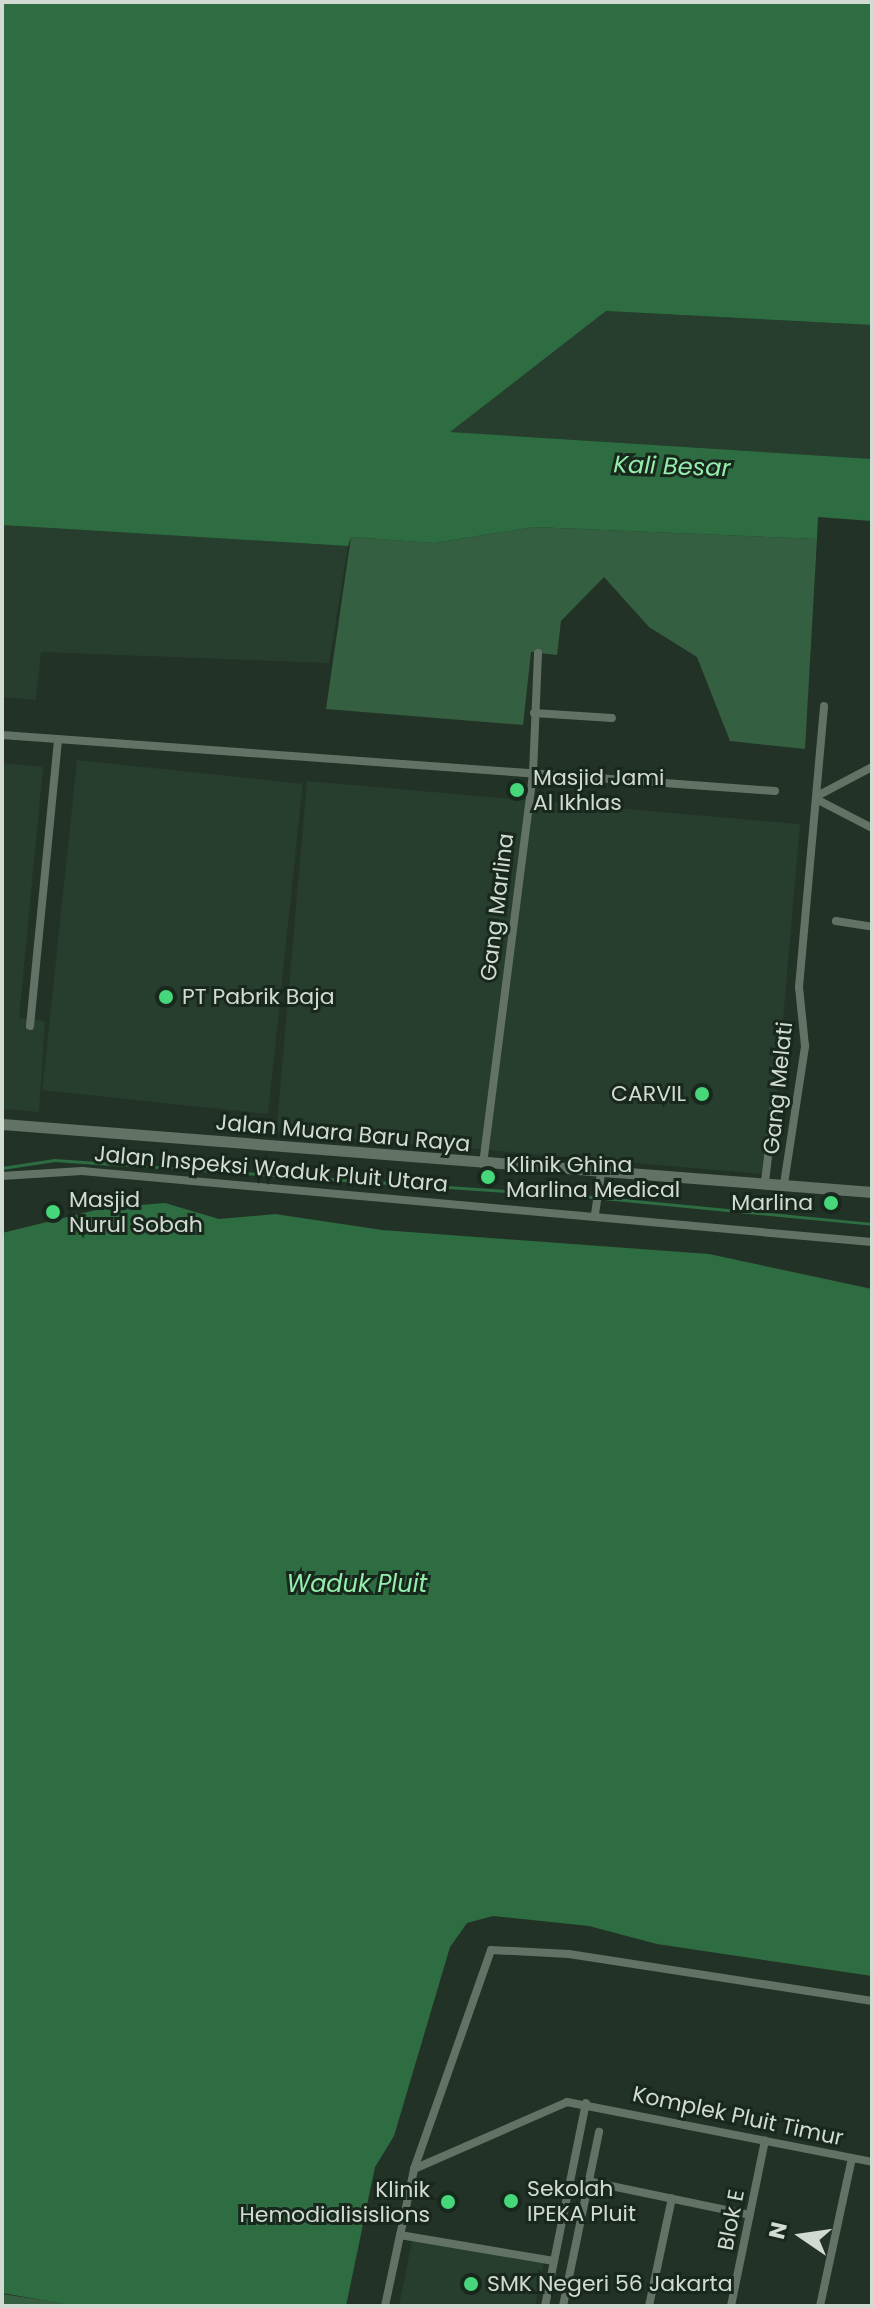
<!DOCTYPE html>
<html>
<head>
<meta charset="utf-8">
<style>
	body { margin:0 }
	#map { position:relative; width:874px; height:2308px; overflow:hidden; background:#233226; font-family:Poppins,sans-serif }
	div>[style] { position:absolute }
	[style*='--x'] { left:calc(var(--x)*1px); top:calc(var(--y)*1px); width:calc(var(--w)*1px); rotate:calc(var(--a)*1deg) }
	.built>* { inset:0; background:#273d2d; transform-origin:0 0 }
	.green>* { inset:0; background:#345f40 }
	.water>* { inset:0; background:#2d6d41 }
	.stream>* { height:3px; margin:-1.5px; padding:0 1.5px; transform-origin:1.5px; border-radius:1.5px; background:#2d6d41 }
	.street>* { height:8px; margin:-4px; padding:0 4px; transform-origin:4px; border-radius:4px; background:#627366 }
	.secondary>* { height:11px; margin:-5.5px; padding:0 5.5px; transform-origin:5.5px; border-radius:5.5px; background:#627366 }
	.dots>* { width:22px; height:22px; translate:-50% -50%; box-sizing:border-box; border:4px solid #19281d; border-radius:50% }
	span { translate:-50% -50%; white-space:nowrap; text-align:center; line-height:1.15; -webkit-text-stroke:6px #19281d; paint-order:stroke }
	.poi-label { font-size:22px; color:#d2dbd3 }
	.left { translate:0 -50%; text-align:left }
	.right { translate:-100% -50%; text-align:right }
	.street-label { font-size:22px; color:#d2dbd3 }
	.water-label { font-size:24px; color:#94eeac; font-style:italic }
	.frame { position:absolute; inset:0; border:4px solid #d2dbd3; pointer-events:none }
	.north { position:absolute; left:762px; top:2196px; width:80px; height:80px; -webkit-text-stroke:6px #19281d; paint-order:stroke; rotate:283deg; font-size:22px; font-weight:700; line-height:32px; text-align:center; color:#d2dbd3 }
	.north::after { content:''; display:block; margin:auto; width:28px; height:36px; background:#d2dbd3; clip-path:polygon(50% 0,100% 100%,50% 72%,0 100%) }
</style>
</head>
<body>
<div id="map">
	<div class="built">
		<div style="clip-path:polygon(606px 311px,872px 325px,872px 459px,449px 432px)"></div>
		<div style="clip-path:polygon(2px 525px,348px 546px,329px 663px,41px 652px,36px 700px,2px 697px)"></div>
		<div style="left:77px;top:760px;width:227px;height:332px;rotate:6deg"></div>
		<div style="clip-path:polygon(2px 763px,43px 767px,19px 1018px,45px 1021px,39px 1112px,2px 1109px)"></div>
		<div style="left:307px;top:781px;width:495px;height:352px;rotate:5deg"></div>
		<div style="clip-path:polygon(412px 2241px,544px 2263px,535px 2306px,399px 2306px)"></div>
	</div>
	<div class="green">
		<div style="clip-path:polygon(534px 527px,817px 539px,805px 749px,730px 741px,697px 657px,649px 627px,604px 577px,561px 621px,557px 655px,531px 652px,523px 725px,326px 709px,351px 537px,434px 543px)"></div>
		<div style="clip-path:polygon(2px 2294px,62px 2303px,77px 2306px,2px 2306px)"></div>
	</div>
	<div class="water">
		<div style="clip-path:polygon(2px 2px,872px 2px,872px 325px,606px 311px,450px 432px,872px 459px,872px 521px,818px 517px,817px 539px,534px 527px,434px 543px,351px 537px,348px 546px,2px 525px)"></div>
		<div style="clip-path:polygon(165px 1203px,219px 1219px,275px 1214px,382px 1230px,709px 1254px,872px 1289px,872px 1976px,657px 1944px,589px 1926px,493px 1916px,467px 1923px,450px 1947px,394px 2136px,375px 2167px,346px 2306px,77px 2306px,2px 2293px,2px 1233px,104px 1208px)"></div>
	</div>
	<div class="stream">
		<div style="--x:2;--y:1168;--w:53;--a:-8.7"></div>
		<div style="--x:54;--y:1160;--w:540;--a:3.93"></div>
		<div style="--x:603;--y:1198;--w:270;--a:5.5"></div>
	</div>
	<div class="street">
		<div style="--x:534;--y:713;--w:78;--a:3.7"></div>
		<div style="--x:2;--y:735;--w:775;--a:4.14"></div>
		<div style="--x:819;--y:795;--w:60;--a:-27.8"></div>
		<div style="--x:818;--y:800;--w:61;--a:27.4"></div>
		<div style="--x:836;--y:921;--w:36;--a:9"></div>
		<div style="--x:30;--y:1026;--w:288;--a:-84.4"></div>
		<div style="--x:483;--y:1164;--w:394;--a:-82.7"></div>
		<div style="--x:533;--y:773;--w:120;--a:-87.6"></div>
		<div style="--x:2;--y:1176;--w:80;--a:-3.6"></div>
		<div style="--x:82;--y:1171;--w:793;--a:5.14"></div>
		<div style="--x:765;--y:1182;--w:78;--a:-83.3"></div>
		<div style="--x:784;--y:1184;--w:140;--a:-81.3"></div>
		<div style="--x:805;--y:1046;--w:59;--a:-95.8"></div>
		<div style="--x:799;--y:987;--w:282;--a:-84.9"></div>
		<div style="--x:595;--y:1214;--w:40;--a:-81.5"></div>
		<div style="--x:414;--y:2169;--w:167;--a:-23.6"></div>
		<div style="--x:567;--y:2102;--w:311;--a:11.1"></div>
		<div style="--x:592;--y:2182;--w:161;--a:11.8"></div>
		<div style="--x:400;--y:2235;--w:156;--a:9.6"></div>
		<div style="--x:385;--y:2306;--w:140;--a:-78"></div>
		<div style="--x:414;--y:2169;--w:232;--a:-70.6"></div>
		<div style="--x:491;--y:1950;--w:78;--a:2.9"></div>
		<div style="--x:569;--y:1954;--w:307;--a:8.8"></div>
		<div style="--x:545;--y:2306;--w:207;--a:-78.6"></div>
		<div style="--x:563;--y:2306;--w:178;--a:-78.3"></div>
		<div style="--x:649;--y:2306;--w:110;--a:-78"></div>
		<div style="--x:731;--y:2306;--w:169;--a:-78.4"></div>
		<div style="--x:820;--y:2306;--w:151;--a:-77.8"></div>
	</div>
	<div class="secondary">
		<div style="--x:2;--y:1124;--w:873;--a:4.47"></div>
	</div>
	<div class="dots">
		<div style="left:517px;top:790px;background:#45d77a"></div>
		<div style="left:166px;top:997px;background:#45d77a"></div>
		<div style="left:702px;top:1094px;background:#45d77a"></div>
		<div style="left:488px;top:1177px;background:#45d77a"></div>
		<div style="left:831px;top:1203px;background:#45d77a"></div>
		<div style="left:53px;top:1212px;background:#45d77a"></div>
		<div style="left:511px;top:2201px;background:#45d77a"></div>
		<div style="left:448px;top:2202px;background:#45d77a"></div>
		<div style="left:471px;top:2284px;background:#45d77a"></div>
	</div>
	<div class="poi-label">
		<span class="left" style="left:533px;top:790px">Masjid Jami<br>Al Ikhlas</span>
		<span class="left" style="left:182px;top:997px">PT Pabrik Baja</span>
		<span class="right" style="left:686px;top:1094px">CARVIL</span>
		<span class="left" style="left:506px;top:1177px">Klinik Ghina<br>Marlina Medical</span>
		<span class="left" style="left:69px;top:1212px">Masjid<br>Nurul Sobah</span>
		<span class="right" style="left:813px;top:1203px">Marlina</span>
		<span class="left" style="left:527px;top:2201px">Sekolah<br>IPEKA Pluit</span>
		<span class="right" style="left:430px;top:2202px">Klinik<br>Hemodialisislions</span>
		<span class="left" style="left:487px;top:2284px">SMK Negeri 56 Jakarta</span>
	</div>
	<div class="street-label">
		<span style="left:497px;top:907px;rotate:-83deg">Gang Marlina</span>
		<span style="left:778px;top:1088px;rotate:-84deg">Gang Melati</span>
		<span style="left:343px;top:1133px;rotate:5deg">Jalan Muara Baru Raya</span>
		<span style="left:271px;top:1169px;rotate:5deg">Jalan Inspeksi Waduk Pluit Utara</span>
		<span style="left:738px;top:2116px;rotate:12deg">Komplek Pluit Timur</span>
		<span style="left:731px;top:2220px;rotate:-79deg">Blok E</span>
	</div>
	<div class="water-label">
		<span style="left:672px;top:466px;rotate:2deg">Kali Besar</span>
		<span style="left:357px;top:1584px">Waduk Pluit</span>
	</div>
	<div class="frame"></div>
	<div class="north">N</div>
</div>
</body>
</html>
